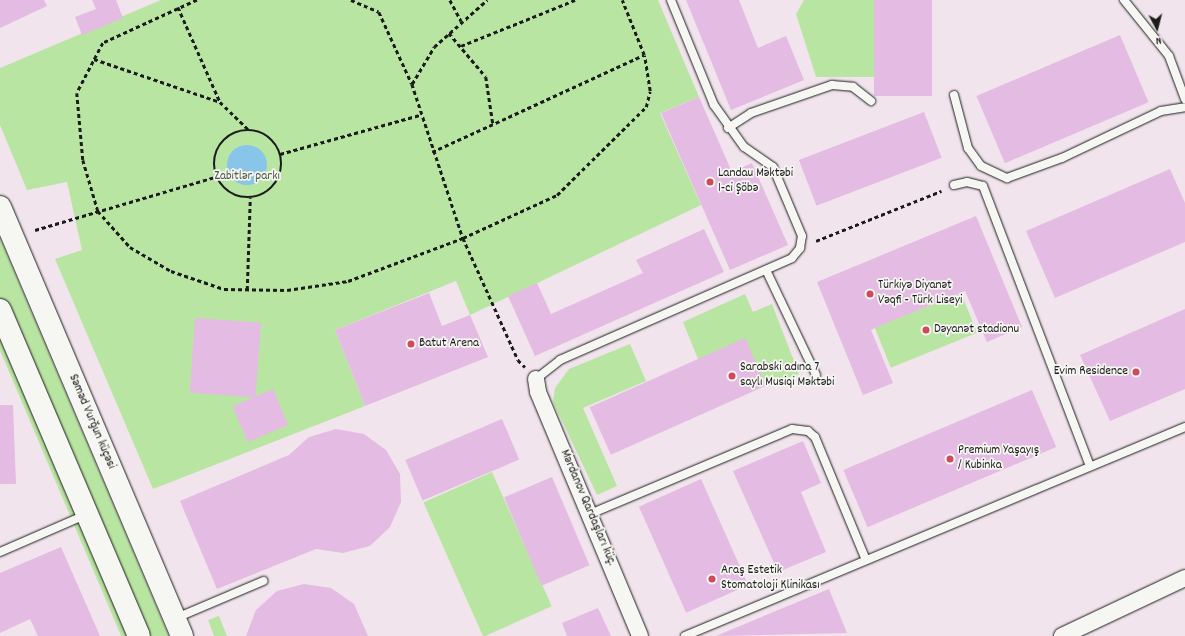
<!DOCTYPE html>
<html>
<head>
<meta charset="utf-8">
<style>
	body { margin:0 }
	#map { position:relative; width:1185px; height:636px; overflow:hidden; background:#f1e4ed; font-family:Dekko,sans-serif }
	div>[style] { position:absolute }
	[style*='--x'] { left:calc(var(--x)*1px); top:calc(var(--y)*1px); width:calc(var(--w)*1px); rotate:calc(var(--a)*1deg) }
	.green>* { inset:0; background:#b9e5a2; transform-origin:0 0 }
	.water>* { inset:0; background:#89c5e9 }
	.round { border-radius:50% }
	.building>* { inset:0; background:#e4bbe2; transform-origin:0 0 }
	.path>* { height:2.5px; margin-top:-1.25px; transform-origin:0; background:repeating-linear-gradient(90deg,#1c1c1c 0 4px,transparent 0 7px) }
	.path>.ring { margin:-1.25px; padding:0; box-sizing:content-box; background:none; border:2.5px solid #1c1c1c; border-radius:50% }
	.roads { filter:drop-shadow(0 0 1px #1c1c1c) drop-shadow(0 0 1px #1c1c1c) }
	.service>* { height:8px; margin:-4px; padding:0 4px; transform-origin:4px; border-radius:4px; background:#f6f6f2 }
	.minor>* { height:16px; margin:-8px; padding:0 8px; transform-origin:8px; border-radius:8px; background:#f6f6f2 }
	.secondary>* { height:22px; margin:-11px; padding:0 11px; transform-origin:11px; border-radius:11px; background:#f6f6f2 }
	.dots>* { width:11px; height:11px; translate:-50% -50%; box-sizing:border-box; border:2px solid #f6f6f2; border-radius:50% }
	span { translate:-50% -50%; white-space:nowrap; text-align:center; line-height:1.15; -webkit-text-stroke:3.5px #f6f6f2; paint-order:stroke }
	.poi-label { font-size:13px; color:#1c1c1c }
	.left { translate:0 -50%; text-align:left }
	.right { translate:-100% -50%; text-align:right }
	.park-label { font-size:13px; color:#4b5844 }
	.street-label { font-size:13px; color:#1c1c1c }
	.north { position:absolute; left:1137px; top:8px; width:40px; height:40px; -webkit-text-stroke:3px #f6f6f2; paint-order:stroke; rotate:173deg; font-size:11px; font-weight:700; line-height:16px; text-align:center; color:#1c1c1c }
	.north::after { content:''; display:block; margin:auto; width:14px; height:18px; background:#1c1c1c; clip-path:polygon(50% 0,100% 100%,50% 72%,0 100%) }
</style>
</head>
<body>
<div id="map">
	<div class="green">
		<div style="clip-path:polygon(161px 0,658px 0,699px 97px,660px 113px,701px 205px,470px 315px,456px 281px,335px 330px,365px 406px,153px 489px,55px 259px,82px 250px,67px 182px,27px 190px,0 125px,0 68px)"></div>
		<div style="clip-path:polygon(804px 0,874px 0,884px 77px,816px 77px,796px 14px)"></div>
		<div style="left:0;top:238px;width:432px;height:44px;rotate:67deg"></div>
		<div style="left:961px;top:293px;width:43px;height:93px;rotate:68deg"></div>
		<div style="clip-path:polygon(745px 294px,753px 312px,772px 304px,799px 374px,766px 386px,698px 359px,683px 322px)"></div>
		<div style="clip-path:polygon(630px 344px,646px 381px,583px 408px,617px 486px,597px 495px,553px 402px,555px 388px,569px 369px)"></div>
		<div style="left:492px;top:472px;width:147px;height:75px;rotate:66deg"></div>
		<div style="clip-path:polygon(219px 616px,227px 636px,214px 636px,208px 620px)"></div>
	</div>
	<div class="water">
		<div class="round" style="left:227px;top:145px;width:40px;height:40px"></div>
	</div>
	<div class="building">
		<div style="clip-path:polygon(0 0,44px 0,47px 6px,0 28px)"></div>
		<div style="clip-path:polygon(92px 0,116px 0,123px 18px,82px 35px,75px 17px,96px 9px)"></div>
		<div style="clip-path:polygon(686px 0,739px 0,758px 48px,786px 36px,804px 80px,731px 110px)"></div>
		<div style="left:874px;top:0;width:58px;height:96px"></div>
		<div style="left:1120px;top:35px;width:73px;height:156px;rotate:67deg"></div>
		<div style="clip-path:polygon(699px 97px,732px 172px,752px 163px,788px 245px,730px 270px,661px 113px)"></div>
		<div style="left:924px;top:112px;width:49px;height:134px;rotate:69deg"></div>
		<div style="clip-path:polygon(1170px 169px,1185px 203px,1185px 242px,1055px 298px,1026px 231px)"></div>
		<div style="clip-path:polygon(976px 216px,1022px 327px,987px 342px,965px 291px,875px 328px,871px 330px,893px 383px,863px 395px,817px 282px)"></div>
		<div style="clip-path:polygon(704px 229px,724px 272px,535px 356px,508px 296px,537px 283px,551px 314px,643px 273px,636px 260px)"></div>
		<div style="clip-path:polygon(429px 293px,442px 326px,470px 315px,488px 357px,365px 406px,335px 330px)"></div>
		<div style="clip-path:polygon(1185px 309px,1185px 389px,1110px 421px,1080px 355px)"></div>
		<div style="left:195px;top:318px;width:66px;height:75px;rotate:4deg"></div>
		<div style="left:745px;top:338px;width:52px;height:170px;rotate:66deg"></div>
		<div style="left:273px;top:389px;width:39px;height:44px;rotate:67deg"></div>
		<div style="left:1032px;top:390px;width:62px;height:205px;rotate:67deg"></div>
		<div style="clip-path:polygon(0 405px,13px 405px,16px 484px,0 484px)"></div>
		<div style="left:502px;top:419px;width:44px;height:105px;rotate:67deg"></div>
		<div style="clip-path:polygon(336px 429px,364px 434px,386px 450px,400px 474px,401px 502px,390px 527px,370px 546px,343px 553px,316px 549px,217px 589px,180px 501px,289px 455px,309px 437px)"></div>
		<div style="clip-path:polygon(803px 441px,821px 483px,801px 492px,826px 552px,778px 572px,733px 471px)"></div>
		<div style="left:552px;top:477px;width:96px;height:52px;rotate:67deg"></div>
		<div style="left:701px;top:479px;width:116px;height:68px;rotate:66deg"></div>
		<div style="clip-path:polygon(61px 547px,100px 636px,38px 636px,30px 619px,0 633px,0 573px)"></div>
		<div style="clip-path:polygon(304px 584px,331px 588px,354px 604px,368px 636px,246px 636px,256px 610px,277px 591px)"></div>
		<div style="clip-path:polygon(829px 589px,847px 633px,716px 636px)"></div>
		<div style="clip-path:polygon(598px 608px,611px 636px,567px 636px,562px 623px)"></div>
	</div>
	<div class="path">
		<div style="--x:197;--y:0;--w:103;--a:155.4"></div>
		<div style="--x:103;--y:43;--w:56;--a:117.5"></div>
		<div style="--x:77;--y:93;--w:67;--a:84.9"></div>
		<div style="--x:83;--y:160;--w:53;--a:73.6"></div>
		<div style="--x:98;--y:211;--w:48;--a:48.4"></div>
		<div style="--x:130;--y:247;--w:48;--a:30.3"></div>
		<div style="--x:171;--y:271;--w:56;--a:18.8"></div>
		<div style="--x:224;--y:289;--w:63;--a:0.9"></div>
		<div style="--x:287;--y:290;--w:62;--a:-8.4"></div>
		<div style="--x:348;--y:281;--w:123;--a:-20.5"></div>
		<div style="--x:463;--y:238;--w:103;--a:-24.6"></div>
		<div style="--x:557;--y:195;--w:125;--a:-44.7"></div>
		<div style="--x:646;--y:107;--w:16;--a:-76"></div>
		<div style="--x:650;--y:91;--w:36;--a:-99"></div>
		<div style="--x:644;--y:55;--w:59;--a:-111.8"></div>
		<div style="--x:351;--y:0;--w:30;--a:23"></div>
		<div style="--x:379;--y:12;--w:79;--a:65.4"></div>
		<div style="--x:412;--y:84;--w:162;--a:71.7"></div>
		<div style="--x:463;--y:238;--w:134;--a:65.7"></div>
		<div style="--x:518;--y:360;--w:10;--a:45"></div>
		<div style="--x:450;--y:0;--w:24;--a:62"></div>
		<div style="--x:178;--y:7;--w:104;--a:66.1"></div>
		<div style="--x:449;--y:33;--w:57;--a:49.9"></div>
		<div style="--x:486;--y:77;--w:48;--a:81.5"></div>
		<div style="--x:461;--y:46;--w:123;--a:-22"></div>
		<div style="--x:94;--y:59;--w:133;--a:18.8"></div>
		<div style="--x:220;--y:102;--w:39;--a:44"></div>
		<div style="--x:412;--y:84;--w:43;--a:-59.3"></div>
		<div style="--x:434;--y:47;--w:71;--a:-41.6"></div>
		<div class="ring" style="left:214px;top:130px;width:65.5px;height:65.5px"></div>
		<div style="--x:432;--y:152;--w:233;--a:-24.6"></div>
		<div style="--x:280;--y:154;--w:145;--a:-15.6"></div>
		<div style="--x:35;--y:230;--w:188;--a:-16.4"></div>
		<div style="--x:816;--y:241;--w:135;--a:-21.8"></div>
		<div style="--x:247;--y:290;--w:92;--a:-88.1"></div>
	</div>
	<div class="roads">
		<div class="service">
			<div style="--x:1124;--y:0;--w:72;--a:51.2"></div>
			<div style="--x:1169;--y:56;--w:46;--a:69.6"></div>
			<div style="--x:954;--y:95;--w:55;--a:75.2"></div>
			<div style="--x:968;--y:148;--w:22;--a:54"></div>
			<div style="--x:981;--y:166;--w:29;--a:25"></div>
			<div style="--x:1007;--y:178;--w:59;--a:-20"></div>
			<div style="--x:1062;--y:158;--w:110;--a:-25.4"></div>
			<div style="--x:1161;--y:111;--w:24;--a:-9"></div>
			<div style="--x:728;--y:128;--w:27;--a:-33"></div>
			<div style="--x:751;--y:113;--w:86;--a:-19.1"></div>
			<div style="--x:832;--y:85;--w:21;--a:5"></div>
			<div style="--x:853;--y:87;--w:23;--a:38"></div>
			<div style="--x:954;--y:185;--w:13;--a:-13"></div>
			<div style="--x:967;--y:182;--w:16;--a:14"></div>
			<div style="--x:983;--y:186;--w:300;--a:69.1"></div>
			<div style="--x:766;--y:270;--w:116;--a:64.5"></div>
			<div style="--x:536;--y:379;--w:31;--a:-38"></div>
			<div style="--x:560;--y:360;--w:253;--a:-23.7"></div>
			<div style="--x:792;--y:258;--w:13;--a:-51"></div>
			<div style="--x:800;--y:248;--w:12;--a:-81"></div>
			<div style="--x:802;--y:236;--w:75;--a:-112.8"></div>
			<div style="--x:773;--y:167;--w:35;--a:-145"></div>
			<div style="--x:744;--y:147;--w:52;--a:-125.5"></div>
			<div style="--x:714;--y:105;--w:113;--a:-112.3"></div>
			<div style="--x:590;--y:514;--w:219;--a:-22.8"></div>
			<div style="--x:792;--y:429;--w:16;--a:7"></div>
			<div style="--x:808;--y:431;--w:9;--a:41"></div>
			<div style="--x:815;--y:437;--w:133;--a:67.5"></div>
			<div style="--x:0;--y:552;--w:93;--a:-23.5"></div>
			<div style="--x:176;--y:618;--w:95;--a:-23"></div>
			<div style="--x:685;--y:636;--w:542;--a:-22.68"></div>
		</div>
		<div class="minor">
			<div style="--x:536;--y:379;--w:13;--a:81"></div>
			<div style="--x:538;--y:392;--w:264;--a:67.3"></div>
			<div style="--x:1062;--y:636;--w:136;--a:-25.2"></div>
		</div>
		<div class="secondary">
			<div style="--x:0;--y:207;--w:466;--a:67"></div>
			<div style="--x:0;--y:310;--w:354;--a:66.9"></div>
		</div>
	</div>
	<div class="dots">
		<div style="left:710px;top:182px;background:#d1495b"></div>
		<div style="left:870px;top:294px;background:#d1495b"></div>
		<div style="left:926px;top:330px;background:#d1495b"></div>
		<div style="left:411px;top:344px;background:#d1495b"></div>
		<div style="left:1136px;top:372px;background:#d1495b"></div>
		<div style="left:732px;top:376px;background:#d1495b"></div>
		<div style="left:950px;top:459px;background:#d1495b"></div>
		<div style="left:712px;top:579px;background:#d1495b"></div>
	</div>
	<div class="poi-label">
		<span class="left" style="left:718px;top:182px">Landau Məktəbi<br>1-ci Şöbə</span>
		<span class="left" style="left:878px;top:294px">Türkiyə Diyanət<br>Vəqfi - Türk Liseyi</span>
		<span class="left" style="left:934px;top:330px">Dəyanət stadionu</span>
		<span class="left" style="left:419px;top:344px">Batut Arena</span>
		<span class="left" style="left:740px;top:376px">Sarabski adına 7<br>saylı Musiqi Məktəbi</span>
		<span class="right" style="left:1128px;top:372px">Evim Residence</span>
		<span class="left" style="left:958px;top:459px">Premium Yaşayış<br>/ Kubinka</span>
		<span class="left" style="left:721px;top:579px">Araş Estetik<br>Stomatoloji Klinikası</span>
	</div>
	<div class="park-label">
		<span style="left:247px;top:177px">Zabitlər parkı</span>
	</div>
	<div class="street-label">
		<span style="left:91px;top:422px;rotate:67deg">Səməd Vurğun küçəsi</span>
		<span style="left:587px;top:508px;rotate:67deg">Mərdanov Qardaşları küç.</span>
	</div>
	<div class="north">N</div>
</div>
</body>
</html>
